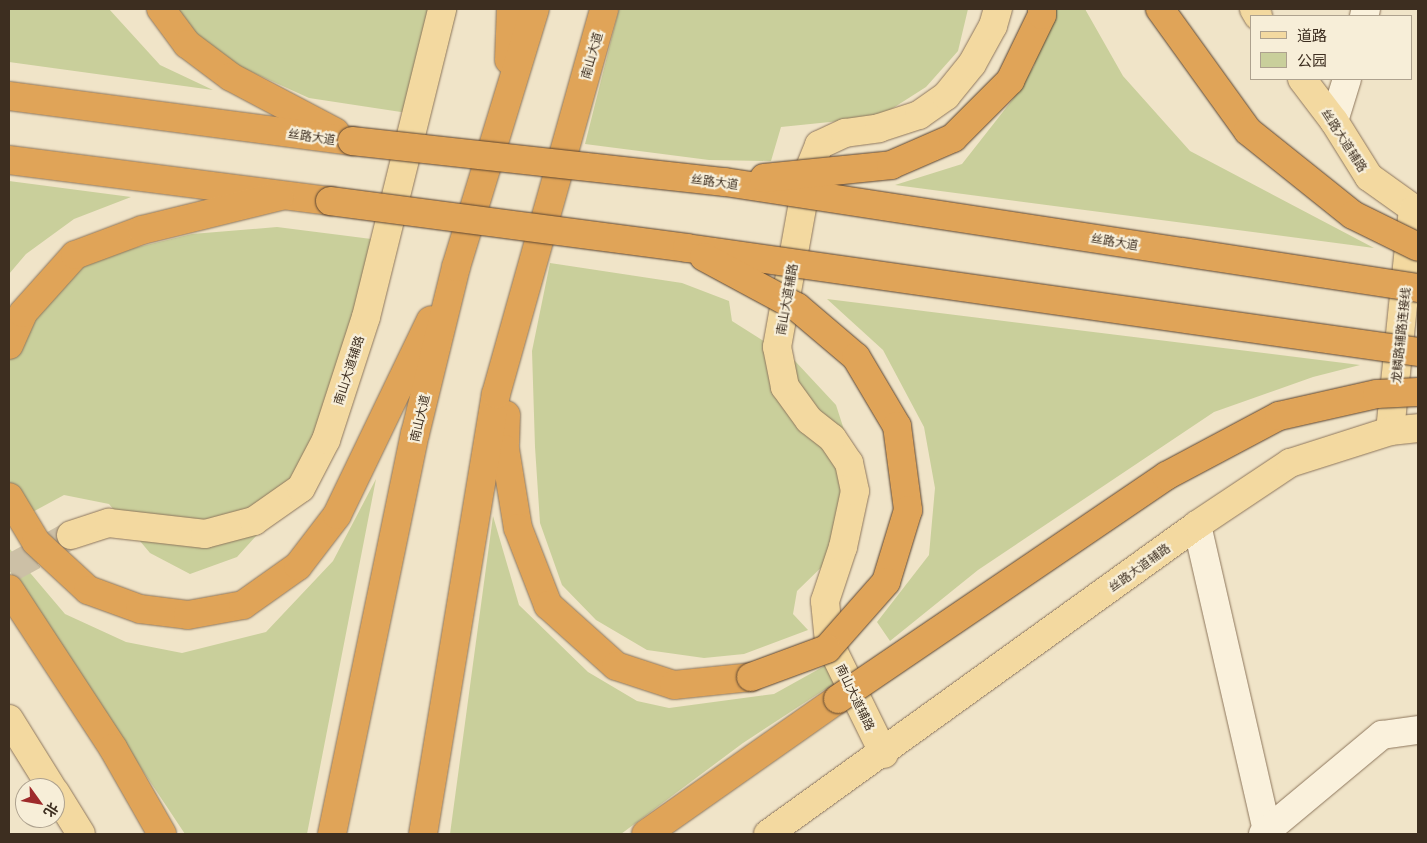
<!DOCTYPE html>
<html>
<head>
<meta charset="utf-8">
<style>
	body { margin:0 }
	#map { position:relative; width:1427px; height:843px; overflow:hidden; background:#f0e4c8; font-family:Georgia,"Noto Sans SC",serif }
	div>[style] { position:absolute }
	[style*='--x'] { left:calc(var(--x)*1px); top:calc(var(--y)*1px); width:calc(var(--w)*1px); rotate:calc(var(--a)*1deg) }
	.green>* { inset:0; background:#c9cf9b }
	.major-tunnel>* { height:28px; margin-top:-14px; transform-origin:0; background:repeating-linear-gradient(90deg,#ccc0a6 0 28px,transparent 0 42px) }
	.roads { filter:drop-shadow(0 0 1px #8d765c) drop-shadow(0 0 1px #8d765c) }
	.minor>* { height:28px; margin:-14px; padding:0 14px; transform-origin:14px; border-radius:14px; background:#faf1dc }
	.major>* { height:28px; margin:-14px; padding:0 14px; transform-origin:14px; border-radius:14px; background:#f3d9a0 }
	.highway>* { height:28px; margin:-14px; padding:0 14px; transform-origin:14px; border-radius:14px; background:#e0a458 }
	.bridges { filter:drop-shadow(0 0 1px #5b4430) drop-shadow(0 0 1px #5b4430) }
	.highway-bridge>* { height:28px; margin:-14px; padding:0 14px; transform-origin:14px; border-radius:14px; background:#e0a458 }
	span { translate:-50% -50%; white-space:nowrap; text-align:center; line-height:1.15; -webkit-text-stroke:4.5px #f7eed8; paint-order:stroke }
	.street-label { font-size:12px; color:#3d2e20 }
	.frame { position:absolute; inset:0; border:10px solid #3d2e20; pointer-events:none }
	.legend { position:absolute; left:1250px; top:15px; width:162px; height:65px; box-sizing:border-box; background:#f7eed8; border:1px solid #ada18e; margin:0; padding:6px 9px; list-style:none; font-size:15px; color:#3d2e20 }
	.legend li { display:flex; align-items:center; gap:10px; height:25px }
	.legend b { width:25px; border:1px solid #ada18e }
	.north { position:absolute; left:15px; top:778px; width:50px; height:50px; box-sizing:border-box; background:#f7eed8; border:1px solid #ada18e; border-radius:50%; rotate:122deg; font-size:14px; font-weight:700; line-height:20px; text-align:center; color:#3d2e20 }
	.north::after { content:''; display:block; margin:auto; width:18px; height:22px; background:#9e2a2b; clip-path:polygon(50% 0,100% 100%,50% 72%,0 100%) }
</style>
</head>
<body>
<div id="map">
	<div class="green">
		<div style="clip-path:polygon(9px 9px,109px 9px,160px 65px,213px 90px,9px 62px)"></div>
		<div style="clip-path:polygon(159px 9px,457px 9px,431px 112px,401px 112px,309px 98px,223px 59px)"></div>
		<div style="clip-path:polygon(619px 9px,968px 9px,958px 51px,926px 87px,879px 117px,781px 127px,771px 161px,709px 160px,585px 144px)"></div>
		<div style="clip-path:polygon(1045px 9px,1085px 9px,1123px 76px,1190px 151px,1374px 248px,895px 185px,962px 164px,1013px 99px,1034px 66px)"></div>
		<div style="clip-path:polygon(9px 181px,131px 197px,74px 219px,26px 254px,9px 274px)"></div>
		<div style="clip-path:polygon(277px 227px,395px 242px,342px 397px,277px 513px,237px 557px,190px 574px,150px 553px,109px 504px,64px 495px,27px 515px,9px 490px,9px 338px,61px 276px,113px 253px,192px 234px)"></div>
		<div style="clip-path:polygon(550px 263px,682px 283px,729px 301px,732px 321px,795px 361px,836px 405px,856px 467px,836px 553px,797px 591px,793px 614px,808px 630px,744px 654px,704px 658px,647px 650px,596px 620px,562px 585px,540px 523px,535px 447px,532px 351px)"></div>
		<div style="clip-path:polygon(827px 299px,1360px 365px,1313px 377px,1214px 412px,978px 570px,890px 641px,877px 622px,929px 555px,935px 488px,924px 427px,883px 350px)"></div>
		<div style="clip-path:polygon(376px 479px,307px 834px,185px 834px,9px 570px,9px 548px,65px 614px,126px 642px,182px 653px,266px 632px,333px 561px)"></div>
		<div style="clip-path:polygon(493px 516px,519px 605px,588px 672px,637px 701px,669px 708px,774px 694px,837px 659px,850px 673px,743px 743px,621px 834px,450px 834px)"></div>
	</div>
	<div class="major-tunnel">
		<div style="--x:9;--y:569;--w:71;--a:-28.7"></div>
	</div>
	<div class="roads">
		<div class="minor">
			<div style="--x:1364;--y:16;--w:7;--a:-74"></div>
			<div style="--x:1334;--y:121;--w:44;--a:-72.8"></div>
			<div style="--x:1197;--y:525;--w:317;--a:77.1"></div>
			<div style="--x:1263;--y:834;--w:155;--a:-39.8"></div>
			<div style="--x:1382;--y:735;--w:36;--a:-8"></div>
		</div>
		<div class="major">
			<div style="--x:1254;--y:9;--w:8;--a:60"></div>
			<div style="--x:1302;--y:79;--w:53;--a:52.7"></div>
			<div style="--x:1334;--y:121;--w:66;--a:58"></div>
			<div style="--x:1369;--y:177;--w:60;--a:35.5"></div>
			<div style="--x:1390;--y:431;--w:222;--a:-84.1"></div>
			<div style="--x:71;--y:535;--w:40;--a:-18"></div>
			<div style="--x:109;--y:523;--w:97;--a:6.5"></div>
			<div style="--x:205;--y:534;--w:51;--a:-14.9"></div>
			<div style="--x:254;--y:521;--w:57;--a:-35.1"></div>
			<div style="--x:301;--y:488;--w:54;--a:-62.5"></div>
			<div style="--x:326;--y:440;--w:129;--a:-72"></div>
			<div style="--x:366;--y:317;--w:317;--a:-76.1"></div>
			<div style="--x:9;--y:719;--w:81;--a:58.1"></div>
			<div style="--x:884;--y:754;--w:125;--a:-116.2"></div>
			<div style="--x:829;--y:642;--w:41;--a:-95.6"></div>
			<div style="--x:825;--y:601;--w:57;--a:-71.6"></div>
			<div style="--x:843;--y:547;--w:57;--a:-77.9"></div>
			<div style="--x:855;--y:491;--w:29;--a:-102"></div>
			<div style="--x:849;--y:463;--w:30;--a:-124"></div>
			<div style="--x:832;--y:438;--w:29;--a:-142"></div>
			<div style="--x:809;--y:420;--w:41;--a:-126"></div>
			<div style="--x:785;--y:387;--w:41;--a:-101.3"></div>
			<div style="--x:777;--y:347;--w:180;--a:-79.8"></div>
			<div style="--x:809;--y:170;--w:27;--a:-68"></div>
			<div style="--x:819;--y:145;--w:29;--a:-25"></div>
			<div style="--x:845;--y:133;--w:34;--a:-8"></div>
			<div style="--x:879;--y:128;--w:42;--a:-18"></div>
			<div style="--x:919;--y:115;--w:33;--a:-35"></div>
			<div style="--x:946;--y:96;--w:41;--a:-50.9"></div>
			<div style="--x:972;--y:64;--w:43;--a:-61.1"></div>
			<div style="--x:993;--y:26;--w:18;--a:-74"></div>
			<div style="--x:55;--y:792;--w:49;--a:58.2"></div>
			<div style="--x:768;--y:834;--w:529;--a:-35.76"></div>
			<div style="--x:1197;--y:525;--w:112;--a:-33.7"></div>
			<div style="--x:1290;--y:463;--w:105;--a:-17.7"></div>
			<div style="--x:1390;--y:431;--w:28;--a:-6"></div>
		</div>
		<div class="highway">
			<div style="--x:161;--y:9;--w:44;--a:53.4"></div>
			<div style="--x:187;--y:44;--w:55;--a:36.9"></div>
			<div style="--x:231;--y:77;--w:118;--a:27.9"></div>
			<div style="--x:509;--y:60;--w:51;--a:-87.8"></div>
			<div style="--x:9;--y:96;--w:346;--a:7.5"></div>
			<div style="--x:9;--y:160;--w:324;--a:7.3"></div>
			<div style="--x:9;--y:345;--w:35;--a:-66"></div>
			<div style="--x:23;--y:313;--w:78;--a:-48.1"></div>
			<div style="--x:75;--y:255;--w:72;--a:-20.5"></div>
			<div style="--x:142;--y:230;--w:142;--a:-13.8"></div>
			<div style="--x:506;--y:415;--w:34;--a:92"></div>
			<div style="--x:505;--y:449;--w:80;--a:80.7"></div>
			<div style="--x:518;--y:528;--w:83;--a:68.7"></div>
			<div style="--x:548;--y:605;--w:91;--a:41.9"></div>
			<div style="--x:616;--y:666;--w:61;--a:18.1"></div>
			<div style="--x:674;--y:685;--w:77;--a:-5.9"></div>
			<div style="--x:9;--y:497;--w:52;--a:59"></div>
			<div style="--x:36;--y:542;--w:71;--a:42.7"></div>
			<div style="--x:88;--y:590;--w:55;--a:20.1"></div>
			<div style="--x:140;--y:609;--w:48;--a:7.1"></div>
			<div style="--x:188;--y:615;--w:56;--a:-10.3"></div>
			<div style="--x:243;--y:605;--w:67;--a:-35.3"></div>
			<div style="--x:298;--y:566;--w:64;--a:-52.6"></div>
			<div style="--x:337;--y:515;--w:216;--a:-64.3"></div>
			<div style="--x:9;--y:589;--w:190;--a:56.8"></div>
			<div style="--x:113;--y:748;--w:99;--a:60.3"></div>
			<div style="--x:332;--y:834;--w:409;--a:-78.3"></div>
			<div style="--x:415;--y:434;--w:172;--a:-76.2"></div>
			<div style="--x:456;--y:267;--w:270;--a:-73"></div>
			<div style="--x:423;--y:834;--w:446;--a:-80.6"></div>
			<div style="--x:496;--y:394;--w:400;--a:-74.3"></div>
			<div style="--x:646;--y:834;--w:235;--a:-35.1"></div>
		</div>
	</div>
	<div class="bridges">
		<div class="highway-bridge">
			<div style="--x:1160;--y:9;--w:150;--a:54.2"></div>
			<div style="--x:1248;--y:131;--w:134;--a:38.7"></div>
			<div style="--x:1353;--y:215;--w:72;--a:26.2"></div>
			<div style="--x:352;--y:141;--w:375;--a:6.3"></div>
			<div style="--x:725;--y:182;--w:701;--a:8.7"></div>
			<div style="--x:764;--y:178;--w:128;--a:-5.8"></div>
			<div style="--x:891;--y:165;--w:68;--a:-23.5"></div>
			<div style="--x:953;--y:138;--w:81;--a:-45"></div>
			<div style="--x:1010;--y:81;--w:73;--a:-64.1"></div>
			<div style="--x:1042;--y:15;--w:6;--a:-90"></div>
			<div style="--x:330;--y:201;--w:360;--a:7.5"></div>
			<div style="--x:687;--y:248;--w:738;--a:8.1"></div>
			<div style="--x:704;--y:257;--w:106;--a:28.3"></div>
			<div style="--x:797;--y:307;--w:77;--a:40.3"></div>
			<div style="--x:856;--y:357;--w:80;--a:59.3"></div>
			<div style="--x:897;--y:426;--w:85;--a:82.5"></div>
			<div style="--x:908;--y:510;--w:75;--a:107"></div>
			<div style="--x:886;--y:582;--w:89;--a:131.4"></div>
			<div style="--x:827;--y:649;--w:81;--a:159.8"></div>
			<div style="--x:838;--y:699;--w:397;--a:-34.2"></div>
			<div style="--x:1166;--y:476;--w:128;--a:-28"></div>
			<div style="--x:1279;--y:416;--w:100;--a:-12.7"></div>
			<div style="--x:1377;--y:394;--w:41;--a:-2.8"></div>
		</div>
	</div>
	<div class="street-label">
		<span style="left:591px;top:55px;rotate:-74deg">南山大道</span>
		<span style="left:312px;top:136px;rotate:8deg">丝路大道</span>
		<span style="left:1345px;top:140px;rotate:57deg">丝路大道辅路</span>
		<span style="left:715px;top:181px;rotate:7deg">丝路大道</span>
		<span style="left:1115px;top:241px;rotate:9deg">丝路大道</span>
		<span style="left:786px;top:299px;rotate:-80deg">南山大道辅路</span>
		<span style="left:1400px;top:335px;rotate:-84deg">龙鳞路辅路连接线</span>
		<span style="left:348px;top:370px;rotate:-72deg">南山大道辅路</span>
		<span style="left:419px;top:418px;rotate:-77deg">南山大道</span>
		<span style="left:1139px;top:567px;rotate:-36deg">丝路大道辅路</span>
		<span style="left:856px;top:697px;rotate:64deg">南山大道辅路</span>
	</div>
	<div class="frame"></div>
	<ul class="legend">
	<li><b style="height:6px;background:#f3d9a0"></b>道路</li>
	<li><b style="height:14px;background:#c9cf9b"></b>公园</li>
	</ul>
	<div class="north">北</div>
</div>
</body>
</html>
